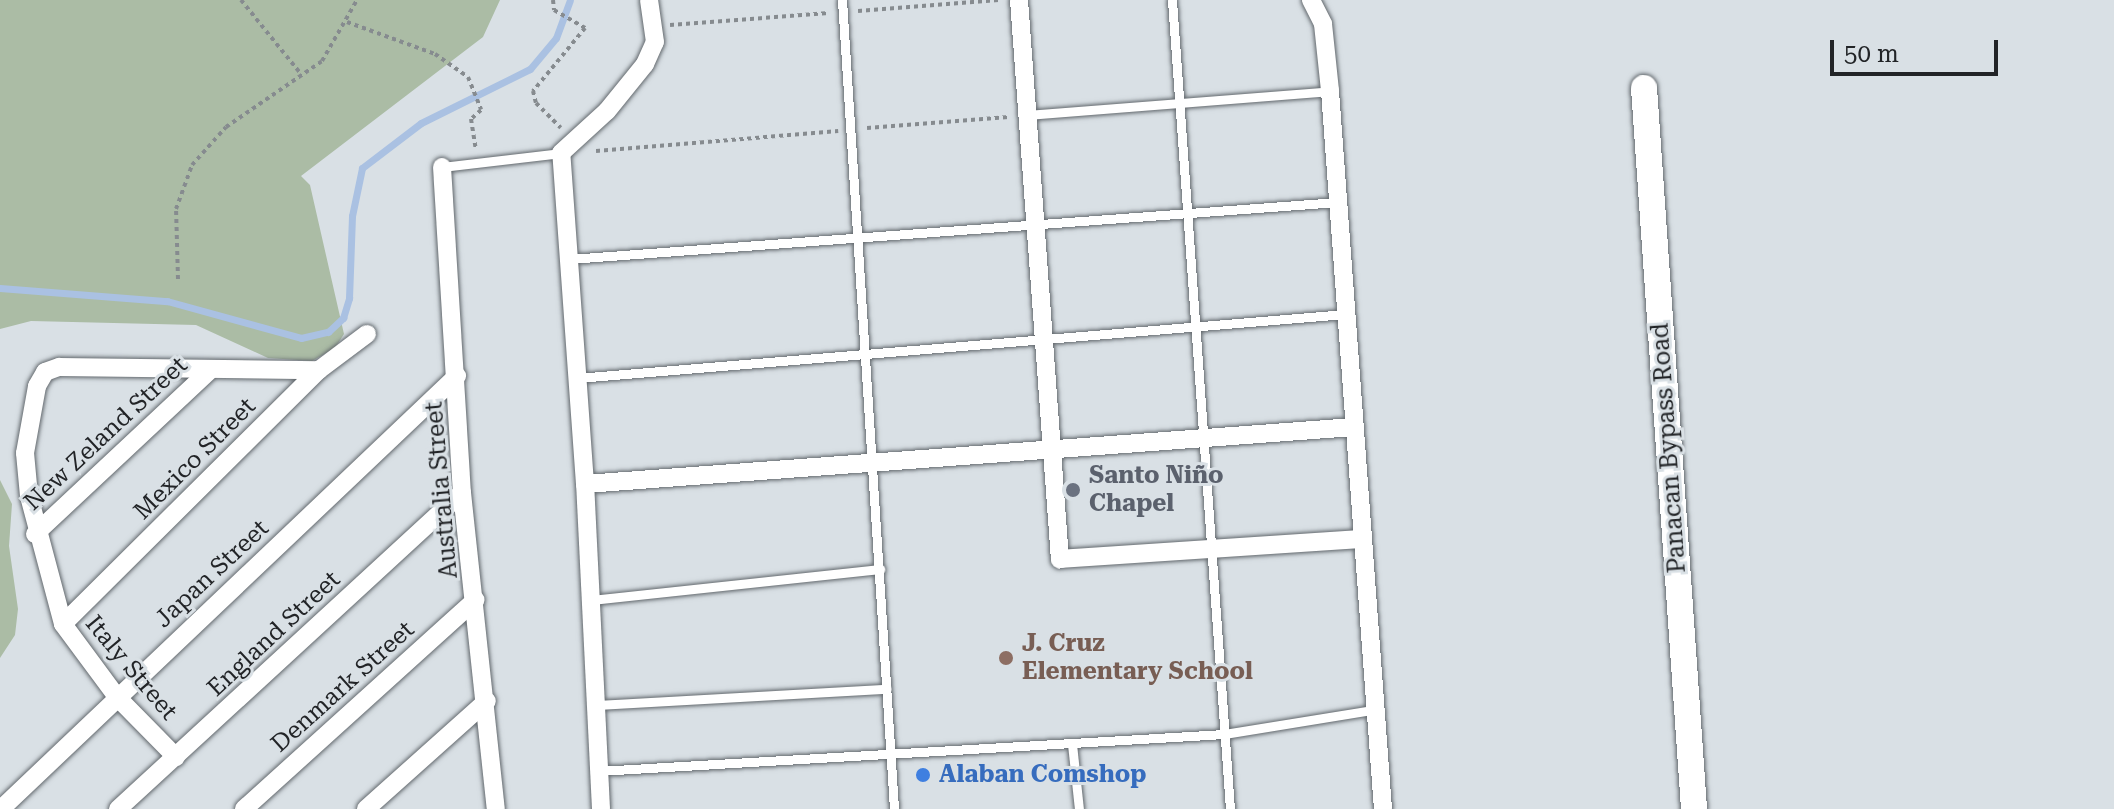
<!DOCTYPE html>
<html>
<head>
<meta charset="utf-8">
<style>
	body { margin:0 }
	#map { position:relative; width:2114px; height:809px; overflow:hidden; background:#d9e0e5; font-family:"Roboto Serif",serif }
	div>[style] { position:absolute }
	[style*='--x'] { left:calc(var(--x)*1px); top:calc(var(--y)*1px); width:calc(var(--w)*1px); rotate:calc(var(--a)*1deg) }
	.green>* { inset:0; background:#abbca5 }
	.stream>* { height:7px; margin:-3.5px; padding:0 3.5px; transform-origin:3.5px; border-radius:3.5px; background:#aac1e2 }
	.path>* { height:4px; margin-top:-2px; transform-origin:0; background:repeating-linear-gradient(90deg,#868b8f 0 4px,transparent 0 8px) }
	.roads { filter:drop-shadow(0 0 2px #62686d) drop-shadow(0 0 2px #62686d) }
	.lane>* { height:9px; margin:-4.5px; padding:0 4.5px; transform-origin:4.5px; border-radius:4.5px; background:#fff }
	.street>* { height:18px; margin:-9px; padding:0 9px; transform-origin:9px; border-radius:9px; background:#fff }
	.secondary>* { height:26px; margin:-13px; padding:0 13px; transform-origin:13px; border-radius:13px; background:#fff }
	.dots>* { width:22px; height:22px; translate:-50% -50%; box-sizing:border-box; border:4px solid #d9e0e5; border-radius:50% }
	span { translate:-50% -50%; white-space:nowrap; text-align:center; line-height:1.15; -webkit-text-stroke:6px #d9e0e5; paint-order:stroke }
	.street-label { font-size:24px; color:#222427 }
	.worship-label { font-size:24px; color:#5b616d; font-weight:700 }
	.left { translate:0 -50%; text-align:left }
	.education-label { font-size:24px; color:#785e54; font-weight:700 }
	.shop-label { font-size:24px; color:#366cbe; font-weight:700 }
	.scale { position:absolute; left:1830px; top:40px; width:168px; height:36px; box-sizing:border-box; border:4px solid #222427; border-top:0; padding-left:10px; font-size:24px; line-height:28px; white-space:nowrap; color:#222427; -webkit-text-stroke:6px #d9e0e5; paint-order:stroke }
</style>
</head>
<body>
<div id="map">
	<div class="green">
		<div style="clip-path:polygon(0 0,500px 0,483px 37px,301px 176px,310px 185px,344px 334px,335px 348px,312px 361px,268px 358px,196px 325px,31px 321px,0 329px)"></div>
		<div style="clip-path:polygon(0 480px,12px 504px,9px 546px,18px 609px,15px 635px,0 658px)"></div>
	</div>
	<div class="stream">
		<div style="--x:0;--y:288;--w:168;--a:4.5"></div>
		<div style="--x:167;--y:301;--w:139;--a:15.4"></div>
		<div style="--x:301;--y:338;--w:28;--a:-13"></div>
		<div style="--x:328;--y:332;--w:21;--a:-43"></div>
		<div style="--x:343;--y:318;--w:21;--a:-73"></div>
		<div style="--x:349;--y:298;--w:82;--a:-87.9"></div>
		<div style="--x:352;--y:216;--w:49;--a:-78.2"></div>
		<div style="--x:362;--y:168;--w:74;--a:-37.3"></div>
		<div style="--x:421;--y:123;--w:122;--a:-26.4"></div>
		<div style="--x:530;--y:69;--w:40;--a:-50"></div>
		<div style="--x:556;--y:38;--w:40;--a:-69.8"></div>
	</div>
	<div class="path">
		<div style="--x:241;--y:0;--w:95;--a:51"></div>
		<div style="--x:553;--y:0;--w:10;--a:84"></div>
		<div style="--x:554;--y:10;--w:36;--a:30"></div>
		<div style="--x:585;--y:28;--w:82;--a:129.5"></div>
		<div style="--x:533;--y:91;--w:12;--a:76"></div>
		<div style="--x:536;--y:103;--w:35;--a:45"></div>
		<div style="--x:858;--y:11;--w:141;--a:-4.5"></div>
		<div style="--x:347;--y:22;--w:94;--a:20"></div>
		<div style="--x:435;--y:54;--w:40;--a:34.9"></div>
		<div style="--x:468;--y:77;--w:35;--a:68"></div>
		<div style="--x:481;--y:110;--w:13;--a:138"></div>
		<div style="--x:471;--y:119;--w:30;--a:81"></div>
		<div style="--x:670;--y:25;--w:159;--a:-4.3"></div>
		<div style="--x:867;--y:128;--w:142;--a:-4.4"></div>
		<div style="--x:596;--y:151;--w:243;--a:-4.7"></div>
		<div style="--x:178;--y:279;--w:70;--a:-91.6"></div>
		<div style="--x:176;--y:209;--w:47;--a:-70"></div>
		<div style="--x:192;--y:165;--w:51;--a:-48.2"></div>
		<div style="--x:226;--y:127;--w:116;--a:-34.5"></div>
		<div style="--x:322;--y:61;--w:70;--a:-60.2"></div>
	</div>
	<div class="roads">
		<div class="lane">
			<div style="--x:842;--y:0;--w:811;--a:86.32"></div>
			<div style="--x:1172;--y:0;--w:811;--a:85.9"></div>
			<div style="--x:1028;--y:115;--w:303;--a:-4.5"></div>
			<div style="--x:442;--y:167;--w:120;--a:-6.7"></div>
			<div style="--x:569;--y:259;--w:771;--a:-4.24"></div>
			<div style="--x:577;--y:378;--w:772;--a:-4.76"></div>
			<div style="--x:591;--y:600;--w:291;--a:-6.1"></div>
			<div style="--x:597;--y:705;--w:290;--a:-3.2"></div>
			<div style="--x:1072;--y:744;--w:65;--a:83.9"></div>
			<div style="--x:598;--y:771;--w:627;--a:-3.38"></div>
			<div style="--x:1224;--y:734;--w:151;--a:-9.2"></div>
		</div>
		<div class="street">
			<div style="--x:1019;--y:0;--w:561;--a:85.81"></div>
			<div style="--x:1060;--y:559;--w:300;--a:-3.8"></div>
			<div style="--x:1311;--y:0;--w:27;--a:63"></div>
			<div style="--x:1323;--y:24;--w:67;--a:84"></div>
			<div style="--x:1330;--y:91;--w:720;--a:85.78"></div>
			<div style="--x:442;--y:167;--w:327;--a:86.5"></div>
			<div style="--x:462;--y:493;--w:318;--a:83.9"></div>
			<div style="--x:585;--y:484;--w:771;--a:-4.24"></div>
			<div style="--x:35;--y:534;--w:240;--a:-43.1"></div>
			<div style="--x:63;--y:624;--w:361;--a:-44.8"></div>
			<div style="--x:319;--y:370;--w:60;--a:-36.9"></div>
			<div style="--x:176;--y:757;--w:84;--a:-134.5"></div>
			<div style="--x:117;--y:697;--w:91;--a:-126.5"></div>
			<div style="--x:63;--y:624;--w:132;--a:-104.9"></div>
			<div style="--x:29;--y:496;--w:43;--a:-95.3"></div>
			<div style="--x:25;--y:453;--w:68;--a:-79.8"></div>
			<div style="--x:37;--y:386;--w:16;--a:-60"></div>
			<div style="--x:45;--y:372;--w:15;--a:-20"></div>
			<div style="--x:59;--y:367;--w:260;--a:0.7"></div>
			<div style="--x:1;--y:809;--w:629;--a:-43.52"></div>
			<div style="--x:118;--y:809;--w:467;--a:-42.6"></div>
			<div style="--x:244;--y:809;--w:312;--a:-42.1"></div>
			<div style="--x:366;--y:809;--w:162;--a:-41.8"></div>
			<div style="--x:601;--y:809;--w:325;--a:-92.8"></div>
			<div style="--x:585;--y:484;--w:332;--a:-94.1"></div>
			<div style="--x:561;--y:153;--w:62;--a:-42.4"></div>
			<div style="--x:607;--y:111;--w:60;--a:-51"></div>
			<div style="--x:645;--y:64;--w:24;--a:-66"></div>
			<div style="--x:655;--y:42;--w:42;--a:-98.1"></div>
		</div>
		<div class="secondary">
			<div style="--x:1644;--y:88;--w:723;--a:86.03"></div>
		</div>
	</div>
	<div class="dots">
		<div style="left:1073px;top:490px;background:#6b7280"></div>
		<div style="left:1006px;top:658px;background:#8d6e63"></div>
		<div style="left:923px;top:775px;background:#3f7fe0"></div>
	</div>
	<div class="street-label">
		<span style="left:106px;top:434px;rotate:-43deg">New Zeland Street</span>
		<span style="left:1669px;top:448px;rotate:-94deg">Panacan Bypass Road</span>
		<span style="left:195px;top:459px;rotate:-45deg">Mexico Street</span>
		<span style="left:442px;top:490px;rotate:-95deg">Australia Street</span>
		<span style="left:212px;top:574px;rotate:-43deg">Japan Street</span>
		<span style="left:274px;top:634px;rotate:-43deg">England Street</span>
		<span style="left:131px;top:668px;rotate:50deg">Italy Street</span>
		<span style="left:343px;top:687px;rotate:-42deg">Denmark Street</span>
	</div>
	<div class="worship-label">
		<span class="left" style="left:1089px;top:490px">Santo Niño<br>Chapel</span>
	</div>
	<div class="education-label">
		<span class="left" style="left:1022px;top:658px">J. Cruz<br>Elementary School</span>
	</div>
	<div class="shop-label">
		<span class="left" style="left:939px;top:775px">Alaban Comshop</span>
	</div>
	<div class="scale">50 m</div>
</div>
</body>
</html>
